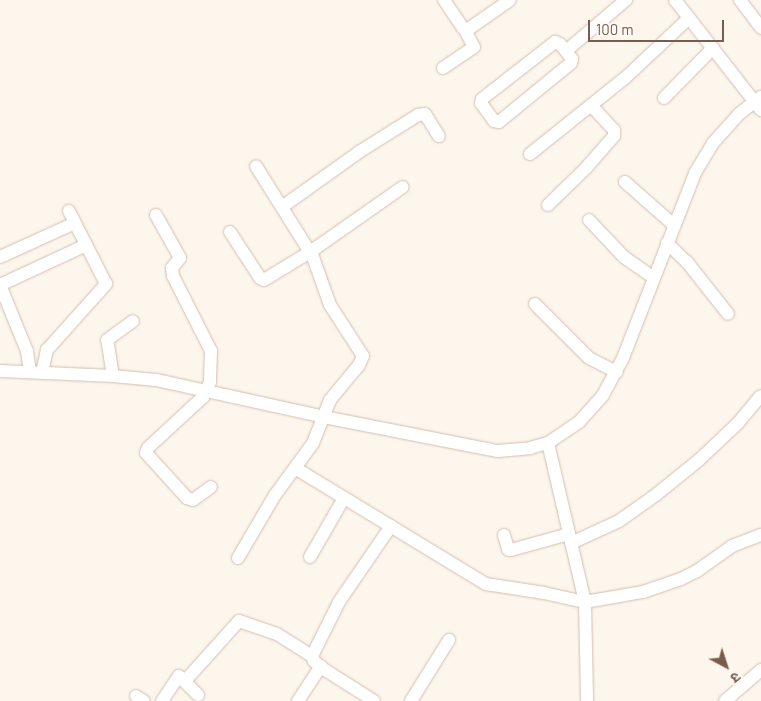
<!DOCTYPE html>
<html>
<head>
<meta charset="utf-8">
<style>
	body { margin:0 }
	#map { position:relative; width:761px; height:701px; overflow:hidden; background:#fdf6ec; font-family:Barlow,"Noto Sans Devanagari",sans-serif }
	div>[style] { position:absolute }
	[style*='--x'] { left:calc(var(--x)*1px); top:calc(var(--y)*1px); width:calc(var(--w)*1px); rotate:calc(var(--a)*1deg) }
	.roads { filter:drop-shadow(0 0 1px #d1beb0) drop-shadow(0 0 1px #d1beb0) }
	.minor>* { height:12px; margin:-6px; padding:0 6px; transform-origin:6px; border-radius:6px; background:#fff }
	span { translate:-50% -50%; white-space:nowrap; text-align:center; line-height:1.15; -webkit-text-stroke:4px #fffaf3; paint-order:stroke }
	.north { position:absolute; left:701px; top:641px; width:50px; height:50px; -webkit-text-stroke:4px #fffaf3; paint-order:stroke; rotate:140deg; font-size:14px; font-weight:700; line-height:20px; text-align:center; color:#7a5c4d }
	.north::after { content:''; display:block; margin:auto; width:18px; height:22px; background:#7a5c4d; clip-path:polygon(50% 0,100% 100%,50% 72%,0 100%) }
	.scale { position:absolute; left:588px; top:20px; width:136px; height:22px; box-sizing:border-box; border:2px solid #7a5c4d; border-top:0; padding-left:6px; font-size:15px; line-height:18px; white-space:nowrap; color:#7a5c4d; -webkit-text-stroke:4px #fffaf3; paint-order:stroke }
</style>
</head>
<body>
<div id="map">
	<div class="roads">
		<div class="minor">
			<div style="--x:444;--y:0;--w:34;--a:56"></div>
			<div style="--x:463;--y:28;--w:4;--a:27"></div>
			<div style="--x:467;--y:30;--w:52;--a:-34.9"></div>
			<div style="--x:675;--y:0;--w:140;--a:52"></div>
			<div style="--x:740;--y:0;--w:35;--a:53"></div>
			<div style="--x:555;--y:42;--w:5;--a:22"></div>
			<div style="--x:560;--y:44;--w:9;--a:49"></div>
			<div style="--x:566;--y:51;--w:10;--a:53"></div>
			<div style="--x:572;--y:59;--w:4;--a:104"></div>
			<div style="--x:571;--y:63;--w:93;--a:140.7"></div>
			<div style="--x:499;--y:122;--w:5;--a:-169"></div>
			<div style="--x:494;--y:121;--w:22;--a:-126"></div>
			<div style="--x:481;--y:103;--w:4;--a:-76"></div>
			<div style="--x:482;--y:99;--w:93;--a:-38"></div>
			<div style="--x:566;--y:51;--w:79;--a:-40.4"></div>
			<div style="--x:443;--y:68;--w:37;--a:-34"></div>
			<div style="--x:474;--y:47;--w:19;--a:-118"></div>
			<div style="--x:664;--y:98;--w:70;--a:-45.6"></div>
			<div style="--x:530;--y:154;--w:122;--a:-38.7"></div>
			<div style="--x:625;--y:78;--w:88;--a:-43.2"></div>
			<div style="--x:625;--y:182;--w:65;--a:41.3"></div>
			<div style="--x:548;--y:205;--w:53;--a:-44.2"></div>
			<div style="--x:586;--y:168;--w:43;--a:-48.8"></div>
			<div style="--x:614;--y:136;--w:6;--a:-90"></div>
			<div style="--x:614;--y:130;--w:34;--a:-133"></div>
			<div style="--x:282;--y:207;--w:95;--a:-35.5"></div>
			<div style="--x:359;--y:152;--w:70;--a:-32.1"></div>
			<div style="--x:418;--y:115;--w:7;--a:-8"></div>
			<div style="--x:425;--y:114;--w:26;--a:58"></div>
			<div style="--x:156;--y:215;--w:49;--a:60.8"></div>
			<div style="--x:180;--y:258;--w:13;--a:129"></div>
			<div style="--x:172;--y:268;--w:8;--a:83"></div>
			<div style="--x:173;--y:276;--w:84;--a:63.1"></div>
			<div style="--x:211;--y:351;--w:31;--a:92"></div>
			<div style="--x:210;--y:382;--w:17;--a:115"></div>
			<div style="--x:203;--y:397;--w:75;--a:137.2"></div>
			<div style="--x:148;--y:448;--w:5;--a:112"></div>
			<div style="--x:146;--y:453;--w:61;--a:47.7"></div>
			<div style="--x:187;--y:498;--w:6;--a:18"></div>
			<div style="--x:193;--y:500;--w:22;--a:-36"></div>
			<div style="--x:589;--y:220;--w:51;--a:46.6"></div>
			<div style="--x:624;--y:257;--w:35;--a:35"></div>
			<div style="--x:230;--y:232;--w:55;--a:56.9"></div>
			<div style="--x:260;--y:278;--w:4;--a:27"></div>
			<div style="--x:264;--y:280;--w:54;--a:-31.3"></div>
			<div style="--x:310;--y:252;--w:113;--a:-35"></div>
			<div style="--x:667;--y:243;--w:28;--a:44"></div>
			<div style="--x:687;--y:262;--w:66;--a:51.7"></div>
			<div style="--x:0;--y:257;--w:82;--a:-24.4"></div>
			<div style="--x:0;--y:285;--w:95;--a:-24.9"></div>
			<div style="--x:0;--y:285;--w:71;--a:67.8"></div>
			<div style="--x:27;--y:351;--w:21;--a:82"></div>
			<div style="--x:535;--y:304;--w:76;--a:45"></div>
			<div style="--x:589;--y:358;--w:31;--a:27"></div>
			<div style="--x:0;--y:371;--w:113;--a:2.5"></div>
			<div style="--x:113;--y:376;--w:43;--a:5.3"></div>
			<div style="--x:156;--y:380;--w:172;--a:12.4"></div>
			<div style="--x:324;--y:417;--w:177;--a:11.1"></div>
			<div style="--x:498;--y:451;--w:32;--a:-5"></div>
			<div style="--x:530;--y:448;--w:19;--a:-16"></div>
			<div style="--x:548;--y:443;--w:37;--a:-34"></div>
			<div style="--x:579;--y:422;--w:36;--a:-48"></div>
			<div style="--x:603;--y:395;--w:42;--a:-61.6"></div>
			<div style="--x:623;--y:358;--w:199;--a:-68.7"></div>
			<div style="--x:695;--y:173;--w:35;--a:-59"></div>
			<div style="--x:713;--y:143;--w:39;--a:-48"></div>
			<div style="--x:739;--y:114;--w:28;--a:-38"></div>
			<div style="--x:42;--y:373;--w:24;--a:-78"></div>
			<div style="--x:47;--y:350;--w:89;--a:-48.2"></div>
			<div style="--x:106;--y:284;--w:82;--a:-116.9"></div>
			<div style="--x:113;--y:376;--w:36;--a:-99"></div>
			<div style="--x:107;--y:340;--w:32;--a:-36"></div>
			<div style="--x:548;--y:443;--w:163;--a:76.9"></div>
			<div style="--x:585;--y:602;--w:99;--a:88.8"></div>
			<div style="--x:295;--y:468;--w:223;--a:31.3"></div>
			<div style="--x:486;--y:584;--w:59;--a:8.8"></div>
			<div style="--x:544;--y:593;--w:42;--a:12.4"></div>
			<div style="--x:585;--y:602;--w:59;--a:-9.8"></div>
			<div style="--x:643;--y:592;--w:40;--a:-18.9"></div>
			<div style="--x:681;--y:579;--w:18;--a:-27"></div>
			<div style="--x:697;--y:571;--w:43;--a:-35.5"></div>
			<div style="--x:732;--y:546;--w:31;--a:-21"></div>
			<div style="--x:504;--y:535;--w:15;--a:74"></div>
			<div style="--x:508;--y:549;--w:3;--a:18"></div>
			<div style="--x:511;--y:550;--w:60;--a:-15.4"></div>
			<div style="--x:571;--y:543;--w:53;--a:-24.6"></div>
			<div style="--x:619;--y:521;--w:47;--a:-35.4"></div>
			<div style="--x:657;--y:494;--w:54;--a:-39"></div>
			<div style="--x:699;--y:460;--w:54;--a:-43.5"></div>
			<div style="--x:738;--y:423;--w:35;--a:-50"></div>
			<div style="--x:310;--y:557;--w:68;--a:-60"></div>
			<div style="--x:238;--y:558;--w:73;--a:-59.6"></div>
			<div style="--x:275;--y:495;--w:64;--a:-53.8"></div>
			<div style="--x:313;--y:443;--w:46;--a:-68.4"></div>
			<div style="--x:330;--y:400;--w:45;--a:-50.4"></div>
			<div style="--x:359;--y:365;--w:10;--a:-66"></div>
			<div style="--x:363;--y:356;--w:61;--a:-122.9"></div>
			<div style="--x:330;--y:305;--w:51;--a:-109.5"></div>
			<div style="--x:313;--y:257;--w:107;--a:-122.1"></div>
			<div style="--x:185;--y:681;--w:81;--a:-48"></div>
			<div style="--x:239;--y:621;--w:40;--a:18.9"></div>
			<div style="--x:277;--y:634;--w:41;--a:32.2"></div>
			<div style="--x:136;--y:696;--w:9;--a:32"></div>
			<div style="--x:162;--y:701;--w:30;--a:-56"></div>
			<div style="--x:179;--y:676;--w:27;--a:45"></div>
			<div style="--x:298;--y:701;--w:42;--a:-56.7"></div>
			<div style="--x:374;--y:701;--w:62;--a:-147.6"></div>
			<div style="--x:322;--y:668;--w:11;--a:-139"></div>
			<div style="--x:314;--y:661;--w:5;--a:-112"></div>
			<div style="--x:312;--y:656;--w:60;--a:-63.4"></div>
			<div style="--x:339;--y:602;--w:92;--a:-55.6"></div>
			<div style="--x:411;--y:701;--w:72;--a:-58.1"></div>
			<div style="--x:725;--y:701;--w:48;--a:-40.7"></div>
		</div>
	</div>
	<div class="north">उ</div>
	<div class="scale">100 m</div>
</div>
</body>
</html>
